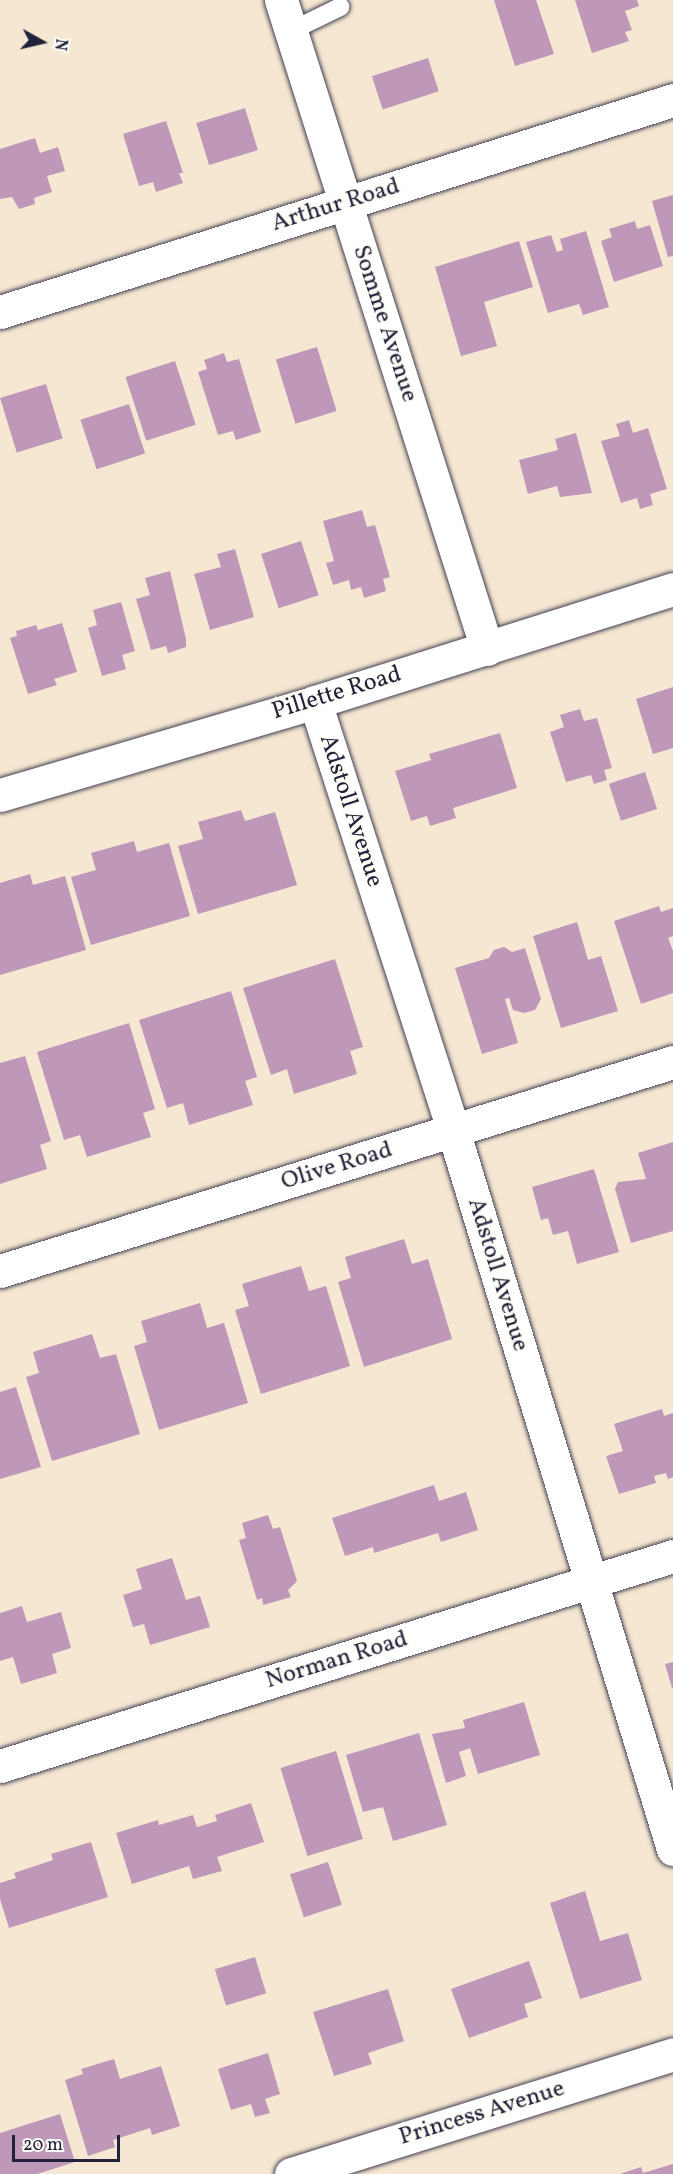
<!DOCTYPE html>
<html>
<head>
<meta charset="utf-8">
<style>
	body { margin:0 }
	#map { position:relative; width:673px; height:2174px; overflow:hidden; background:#f6e7d2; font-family:Vollkorn,serif }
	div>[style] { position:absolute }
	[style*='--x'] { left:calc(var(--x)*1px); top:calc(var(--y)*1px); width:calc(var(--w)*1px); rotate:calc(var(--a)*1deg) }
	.building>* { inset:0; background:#be97b9; transform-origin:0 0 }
	.roads { filter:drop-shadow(0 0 2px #424052) drop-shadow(0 0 2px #424052) }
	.service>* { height:18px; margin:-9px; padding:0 9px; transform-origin:9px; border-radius:9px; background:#fff }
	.minor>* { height:33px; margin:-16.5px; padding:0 16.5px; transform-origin:16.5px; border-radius:16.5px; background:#fff }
	.tertiary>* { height:33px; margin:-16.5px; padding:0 16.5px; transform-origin:16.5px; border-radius:16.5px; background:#fff }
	span { translate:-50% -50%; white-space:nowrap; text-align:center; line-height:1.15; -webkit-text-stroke:5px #fdfcf7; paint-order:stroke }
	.street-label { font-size:24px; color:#22223b }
	.north { position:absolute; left:12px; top:12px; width:60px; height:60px; -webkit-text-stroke:4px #fdfcf7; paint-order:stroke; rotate:98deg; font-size:16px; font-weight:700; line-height:24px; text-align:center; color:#22223b }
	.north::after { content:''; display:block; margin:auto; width:21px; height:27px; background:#22223b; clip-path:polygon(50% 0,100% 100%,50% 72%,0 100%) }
	.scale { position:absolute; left:12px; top:2135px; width:108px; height:27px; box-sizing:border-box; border:3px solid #22223b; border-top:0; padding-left:8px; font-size:18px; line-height:21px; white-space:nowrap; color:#22223b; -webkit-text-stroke:4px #fdfcf7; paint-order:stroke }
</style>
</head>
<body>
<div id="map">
	<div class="building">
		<div style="clip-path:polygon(494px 0,536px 0,554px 54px,515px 66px)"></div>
		<div style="clip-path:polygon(575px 0,637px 0,639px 6px,625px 11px,632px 30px,625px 32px,629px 41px,592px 53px)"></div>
		<div style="left:428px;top:58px;width:35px;height:59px;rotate:72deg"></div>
		<div style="left:245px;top:108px;width:44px;height:51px;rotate:73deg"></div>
		<div style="clip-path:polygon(166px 121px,183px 173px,179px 173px,183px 183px,156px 192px,153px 182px,139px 186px,123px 134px)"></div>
		<div style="clip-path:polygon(35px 138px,40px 153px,58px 147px,65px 171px,47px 176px,52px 192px,34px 198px,35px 204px,19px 209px,12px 197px,0 199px,0 149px)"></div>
		<div style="clip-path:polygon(673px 195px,673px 256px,668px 257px,652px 201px)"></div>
		<div style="clip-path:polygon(635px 221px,637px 229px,650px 225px,663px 266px,614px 282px,601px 241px,612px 237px,609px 229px)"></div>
		<div style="clip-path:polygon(586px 231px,609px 307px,583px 315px,579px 304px,548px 313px,526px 242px,551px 235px,557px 252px,563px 250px,560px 239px)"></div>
		<div style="clip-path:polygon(519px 241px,533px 287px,484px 302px,497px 346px,461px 356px,435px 267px)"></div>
		<div style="left:317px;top:347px;width:67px;height:43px;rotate:73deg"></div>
		<div style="clip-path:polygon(224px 353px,227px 362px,239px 359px,261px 432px,236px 440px,233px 431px,218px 435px,198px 372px,207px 369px,204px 360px)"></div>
		<div style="left:175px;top:361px;width:67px;height:52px;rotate:72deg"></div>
		<div style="left:46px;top:384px;width:57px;height:48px;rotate:73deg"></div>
		<div style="left:129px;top:404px;width:52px;height:51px;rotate:72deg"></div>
		<div style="clip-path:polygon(629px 420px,633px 433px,648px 428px,667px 489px,650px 494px,653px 505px,640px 509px,637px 498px,621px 503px,601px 441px,620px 436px,616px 424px)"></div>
		<div style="clip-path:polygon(576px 433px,592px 493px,560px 497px,557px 486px,528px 494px,519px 460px,558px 450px,555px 439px)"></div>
		<div style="clip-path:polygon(362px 510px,367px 527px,375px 525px,390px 577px,383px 579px,386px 591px,364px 598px,361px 587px,351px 590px,349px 580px,333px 585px,326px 563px,334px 561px,323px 521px)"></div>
		<div style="left:301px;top:541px;width:57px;height:42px;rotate:72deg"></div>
		<div style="clip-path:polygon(235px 549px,254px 617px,210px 630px,194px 574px,221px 567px,217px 554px)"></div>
		<div style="clip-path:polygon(170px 571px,186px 639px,186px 647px,168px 653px,166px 646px,151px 650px,136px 599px,150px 595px,145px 578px)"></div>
		<div style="clip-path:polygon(121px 602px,135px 651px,122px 655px,126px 669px,102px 676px,88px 628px,97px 625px,93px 610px)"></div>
		<div style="clip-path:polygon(62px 623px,77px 672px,54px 679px,57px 685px,28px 694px,10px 638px,17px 636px,16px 631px,36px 625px,38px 630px)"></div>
		<div style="clip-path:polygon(673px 687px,673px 748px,653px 754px,636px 699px)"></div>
		<div style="clip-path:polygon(580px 709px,584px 721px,597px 718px,612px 768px,604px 770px,607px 780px,594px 784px,591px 775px,566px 782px,550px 732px,564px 727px,560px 715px)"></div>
		<div style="clip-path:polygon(500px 733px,517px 788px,453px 808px,456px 818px,430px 826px,427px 816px,411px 821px,395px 771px,431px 760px,429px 754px)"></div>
		<div style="left:645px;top:772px;width:39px;height:38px;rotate:72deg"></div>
		<div style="clip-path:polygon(241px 810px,245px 821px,275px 812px,297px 885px,198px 914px,178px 846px,203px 839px,198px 822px)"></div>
		<div style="clip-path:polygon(134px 841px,137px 852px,169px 843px,190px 916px,91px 945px,71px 877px,96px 870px,91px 853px)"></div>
		<div style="clip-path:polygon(30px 874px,33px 885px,65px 876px,86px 950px,0 975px,0 883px)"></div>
		<div style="clip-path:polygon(659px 906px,661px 912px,673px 908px,673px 936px,668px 938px,673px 951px,673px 993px,641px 1004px,614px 921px)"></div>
		<div style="clip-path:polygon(577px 922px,588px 960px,601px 956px,618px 1011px,561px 1028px,533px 936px)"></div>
		<div style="clip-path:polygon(504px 947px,512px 952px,525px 948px,541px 999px,535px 1010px,524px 1013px,513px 1010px,509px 998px,505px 999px,518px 1043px,482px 1054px,455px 968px,489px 958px,494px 950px)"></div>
		<div style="clip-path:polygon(335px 959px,363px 1047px,350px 1051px,357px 1074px,294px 1094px,287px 1069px,271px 1075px,243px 988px)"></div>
		<div style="clip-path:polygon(231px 991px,257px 1077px,245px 1081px,253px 1105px,189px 1125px,183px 1103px,167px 1108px,139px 1020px)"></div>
		<div style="clip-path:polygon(129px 1023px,155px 1109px,143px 1113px,151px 1137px,87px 1157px,80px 1135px,64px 1140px,37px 1052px)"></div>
		<div style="clip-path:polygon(25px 1056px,51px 1141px,40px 1145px,47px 1169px,0 1184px,0 1063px)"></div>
		<div style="clip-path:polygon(673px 1142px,673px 1231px,631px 1243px,615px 1189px,618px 1182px,646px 1179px,638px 1153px)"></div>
		<div style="clip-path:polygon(594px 1169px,619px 1252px,577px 1264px,568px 1231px,553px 1235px,548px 1218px,541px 1220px,532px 1187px)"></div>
		<div style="clip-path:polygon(404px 1239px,412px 1264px,428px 1259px,452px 1339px,364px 1367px,338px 1282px,351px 1278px,345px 1257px)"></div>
		<div style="clip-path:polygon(301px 1266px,309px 1291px,326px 1286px,350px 1366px,261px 1394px,235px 1310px,249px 1306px,242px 1284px)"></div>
		<div style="clip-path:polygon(200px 1303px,207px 1328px,224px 1323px,248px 1403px,159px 1430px,134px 1346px,147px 1342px,141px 1321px)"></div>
		<div style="clip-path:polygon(92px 1334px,100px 1358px,116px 1354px,140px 1434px,52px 1461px,26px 1377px,39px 1373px,33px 1352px)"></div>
		<div style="clip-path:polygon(16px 1387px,41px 1467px,0 1479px,0 1392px)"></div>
		<div style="clip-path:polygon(662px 1409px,664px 1416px,673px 1413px,673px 1477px,668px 1479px,666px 1473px,654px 1476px,656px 1483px,619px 1494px,606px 1456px,623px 1451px,614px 1424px)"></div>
		<div style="clip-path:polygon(434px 1485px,439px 1501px,466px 1492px,478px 1530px,441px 1542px,438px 1533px,374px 1553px,373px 1547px,345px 1556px,332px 1518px)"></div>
		<div style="clip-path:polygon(268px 1515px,273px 1529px,280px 1527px,297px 1581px,288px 1590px,291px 1597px,263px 1605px,262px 1598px,257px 1600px,239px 1540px,246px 1538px,242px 1523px)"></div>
		<div style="clip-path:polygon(172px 1558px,186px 1600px,200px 1596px,210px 1627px,150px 1645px,144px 1624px,133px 1627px,123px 1595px,142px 1589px,136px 1569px)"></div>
		<div style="clip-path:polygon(22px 1606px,27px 1622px,61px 1612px,71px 1648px,52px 1654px,57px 1673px,21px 1684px,13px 1657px,0 1661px,0 1613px)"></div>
		<div style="clip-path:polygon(673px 1662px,673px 1688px,672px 1688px,665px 1664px)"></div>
		<div style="clip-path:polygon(524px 1702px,540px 1755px,478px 1774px,470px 1748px,459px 1752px,466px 1776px,446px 1783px,432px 1734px,465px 1728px,463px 1720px)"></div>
		<div style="clip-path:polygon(419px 1733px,447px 1825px,393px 1841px,383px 1807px,363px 1812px,346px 1755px)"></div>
		<div style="left:336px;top:1751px;width:92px;height:58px;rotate:73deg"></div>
		<div style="clip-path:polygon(251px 1803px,264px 1842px,217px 1857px,222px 1871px,193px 1879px,189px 1866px,132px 1884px,116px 1833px,158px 1820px,159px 1825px,193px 1815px,197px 1827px,217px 1821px,215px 1815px)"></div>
		<div style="clip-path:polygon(91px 1842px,108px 1897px,9px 1928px,0 1899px,0 1883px,16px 1878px,14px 1873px,53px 1860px,51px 1854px)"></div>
		<div style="left:328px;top:1862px;width:45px;height:40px;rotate:72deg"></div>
		<div style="clip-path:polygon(585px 1891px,600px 1941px,628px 1933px,642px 1980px,580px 1999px,550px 1903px)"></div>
		<div style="left:255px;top:1957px;width:38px;height:42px;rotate:73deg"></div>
		<div style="clip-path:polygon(529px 1961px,542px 1998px,524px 2004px,528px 2017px,469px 2038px,451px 1989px)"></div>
		<div style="clip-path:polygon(388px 1989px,404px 2041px,368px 2053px,372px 2064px,334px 2076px,313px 2012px)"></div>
		<div style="clip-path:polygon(268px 2053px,280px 2094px,265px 2099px,270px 2113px,255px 2117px,251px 2104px,231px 2110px,218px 2069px)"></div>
		<div style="clip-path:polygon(114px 2059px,120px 2079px,161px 2066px,180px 2126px,152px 2135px,150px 2128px,113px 2140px,115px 2147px,88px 2156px,65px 2080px,83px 2074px,81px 2069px)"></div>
		<div style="clip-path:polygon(60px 2114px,75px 2162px,37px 2174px,0 2174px,0 2133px)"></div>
		<div style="clip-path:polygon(673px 2164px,673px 2174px,620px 2174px,641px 2167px,643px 2173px)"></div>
	</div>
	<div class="roads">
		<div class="service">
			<div style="--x:291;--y:31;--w:55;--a:-26.1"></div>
		</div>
		<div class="minor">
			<div style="--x:281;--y:0;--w:681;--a:72.39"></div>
			<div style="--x:0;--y:312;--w:706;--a:-17.48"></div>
			<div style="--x:315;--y:702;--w:450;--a:72.1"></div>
			<div style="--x:453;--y:1130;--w:752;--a:72.99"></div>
			<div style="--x:0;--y:1271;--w:705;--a:-17.25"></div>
			<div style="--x:0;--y:1766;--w:705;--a:-17.33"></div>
			<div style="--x:291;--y:2174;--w:400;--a:-17.4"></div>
		</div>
		<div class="tertiary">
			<div style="--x:0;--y:795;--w:328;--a:-16.4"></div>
			<div style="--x:315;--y:702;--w:375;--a:-17.5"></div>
		</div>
	</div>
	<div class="street-label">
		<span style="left:336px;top:206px;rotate:-17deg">Arthur Road</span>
		<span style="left:384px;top:324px;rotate:72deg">Somme Avenue</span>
		<span style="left:337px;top:694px;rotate:-17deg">Pillette Road</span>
		<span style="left:350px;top:811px;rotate:72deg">Adstoll Avenue</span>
		<span style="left:337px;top:1167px;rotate:-17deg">Olive Road</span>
		<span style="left:497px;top:1275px;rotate:73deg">Adstoll Avenue</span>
		<span style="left:337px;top:1661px;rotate:-17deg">Norman Road</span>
		<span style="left:482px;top:2114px;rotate:-17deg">Princess Avenue</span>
	</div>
	<div class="north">N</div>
	<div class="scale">20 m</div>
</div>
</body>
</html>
